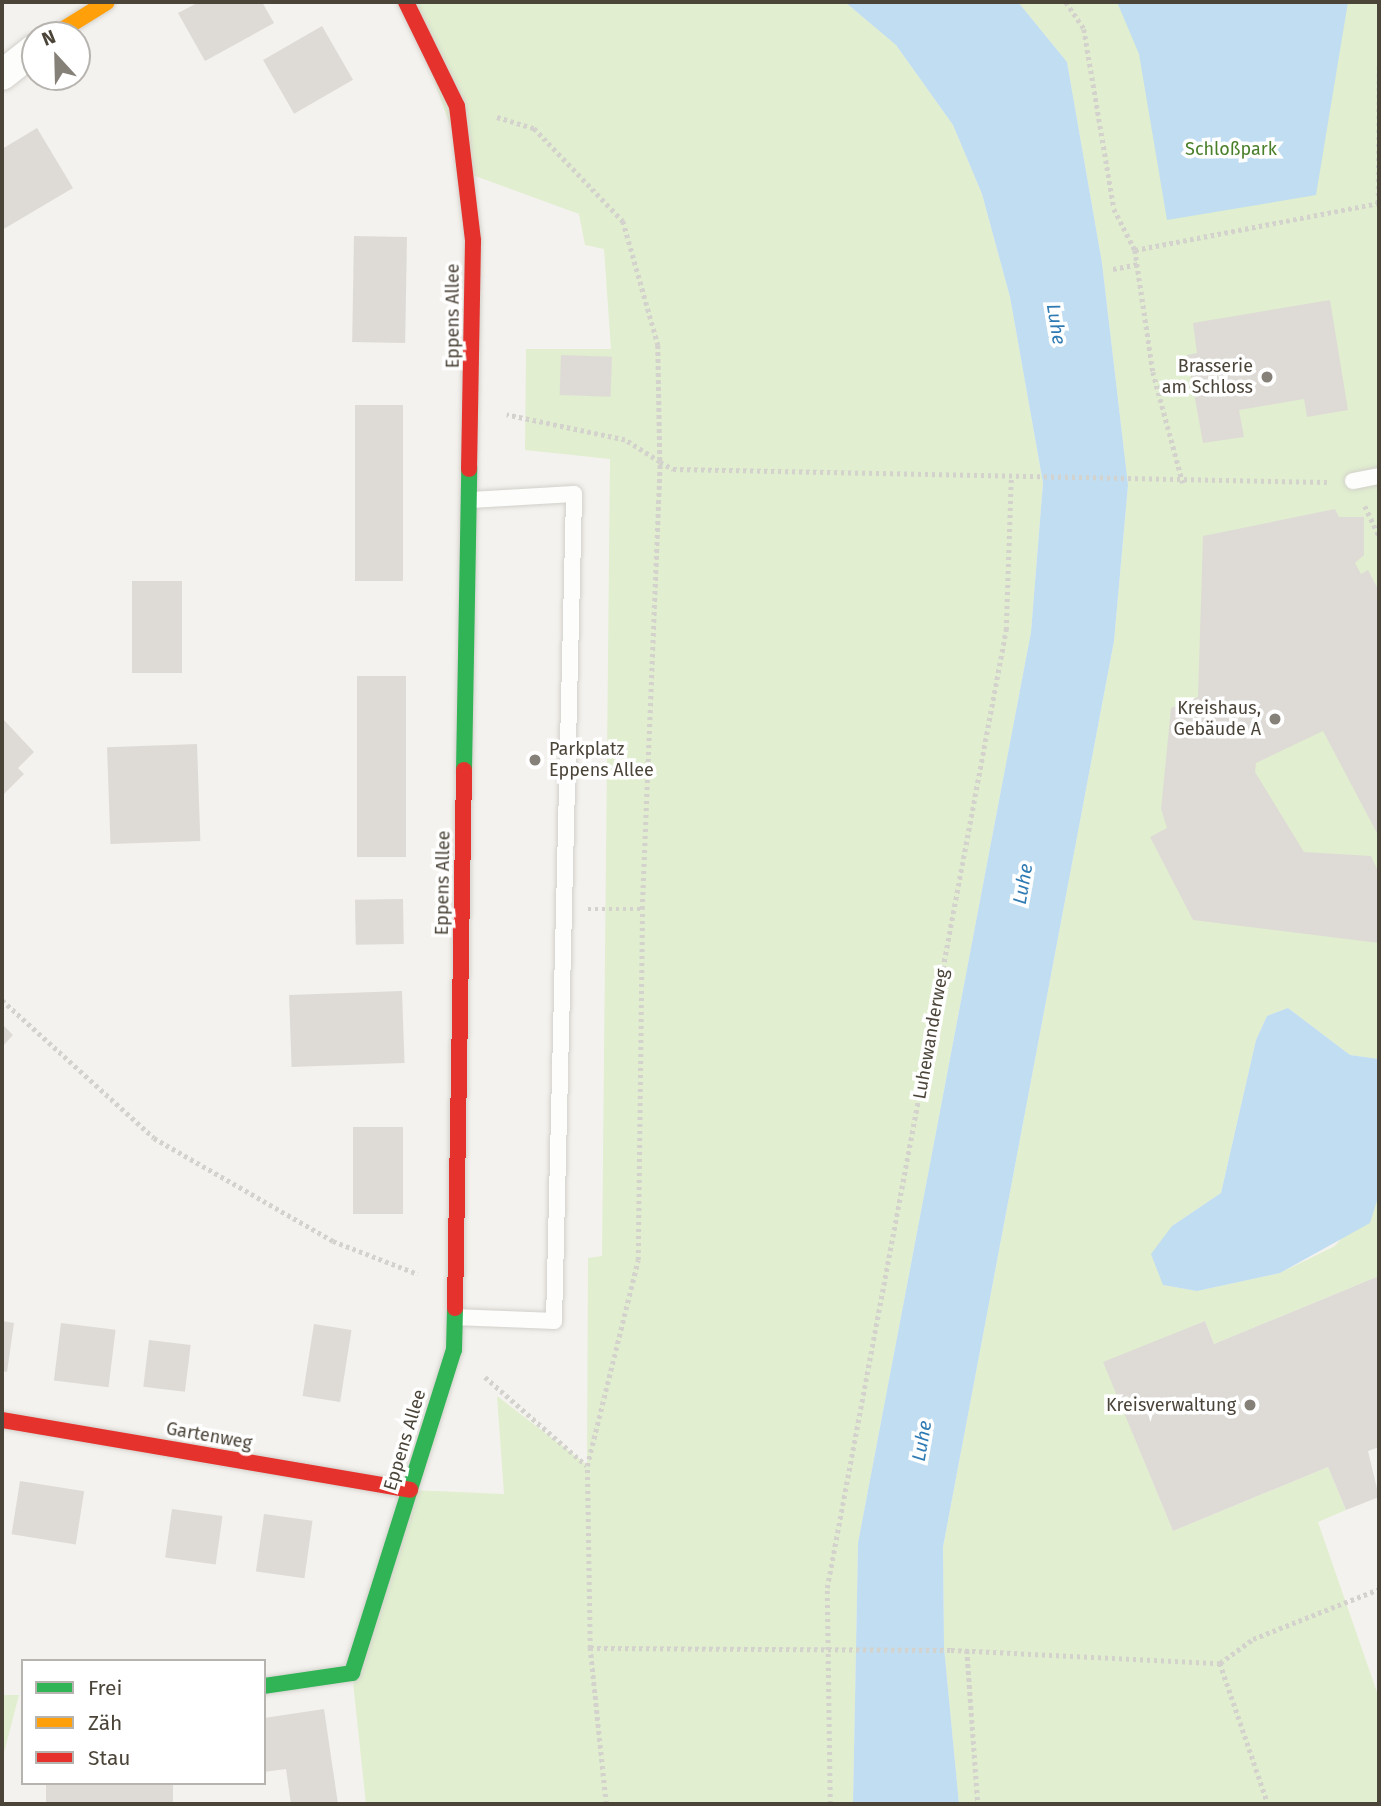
<!DOCTYPE html>
<html>
<head>
<meta charset="utf-8">
<style>
	body { margin:0 }
	#map { position:relative; width:1381px; height:1806px; overflow:hidden; background:#f4f2ee; font-family:"Fira Sans",sans-serif }
	div>[style] { position:absolute }
	[style*='--x'] { left:calc(var(--x)*1px); top:calc(var(--y)*1px); width:calc(var(--w)*1px); rotate:calc(var(--a)*1deg) }
	.green>* { inset:0; background:#e1eecf }
	.water>* { inset:0; background:#c0ddf1 }
	.building>* { inset:0; background:#dedbd6; transform-origin:0 0 }
	.path>* { height:4.5px; margin-top:-2.25px; transform-origin:0; background:repeating-linear-gradient(90deg,#d3d2cc 0 3.5px,transparent 0 7px) }
	.roads { filter:drop-shadow(0 0 2px #d2d0cb) drop-shadow(0 0 2px #d2d0cb) }
	.lane>* { height:16px; margin:-8px; padding:0 8px; transform-origin:8px; border-radius:8px; background:#fdfdfc }
	.street>* { height:30px; margin:-15px; padding:0 15px; transform-origin:15px; border-radius:15px; background:#fdfdfc }
	.fast>* { height:16px; margin:-8px; padding:0 8px; transform-origin:8px; border-radius:8px; background:#30b455 }
	.slow>* { height:16px; margin:-8px; padding:0 8px; transform-origin:8px; border-radius:8px; background:#ff9f0a }
	.jam>* { height:16px; margin:-8px; padding:0 8px; transform-origin:8px; border-radius:8px; background:#e5322d }
	.dots>* { width:19px; height:19px; translate:-50% -50%; box-sizing:border-box; border:4px solid #fff; border-radius:50% }
	span { translate:-50% -50%; white-space:nowrap; text-align:center; line-height:1.15; -webkit-text-stroke:7px #fff; paint-order:stroke }
	.park-label { font-size:18px; color:#4a7f2a }
	.street-label { font-size:18px; color:#4b4439 }
	.poi-label { font-size:18px; color:#4b4439 }
	.right { translate:-100% -50%; text-align:right }
	.left { translate:0 -50%; text-align:left }
	.water-label { font-size:19px; color:#2e7ab2; font-style:italic }
	.frame { position:absolute; inset:0; border:4px solid #4b4439; pointer-events:none }
	.legend { position:absolute; left:21px; top:1659px; width:245px; height:126px; box-sizing:border-box; background:#fff; border:2px solid #b7b4b0; margin:0; padding:9px 12px; list-style:none; font-size:21px; color:#4b4439 }
	.legend li { display:flex; align-items:center; gap:14px; height:35px }
	.legend b { width:35px; border:2px solid #b7b4b0 }
	.north { position:absolute; left:21px; top:21px; width:70px; height:70px; box-sizing:border-box; background:#fff; border:2px solid #b7b4b0; border-radius:50%; rotate:338deg; font-size:19px; font-weight:700; line-height:28px; text-align:center; color:#4b4439 }
	.north::after { content:''; display:block; margin:auto; width:24px; height:32px; background:#868178; clip-path:polygon(50% 0,100% 100%,50% 72%,0 100%) }
</style>
</head>
<body>
<div id="map">
	<div class="green">
		<div style="clip-path:polygon(406px 2px,845px 2px,896px 45px,953px 125px,982px 194px,1010px 297px,1043px 483px,1031px 632px,858px 1543px,853px 1804px,366px 1804px,352px 1673px,410px 1490px,504px 1494px,497px 1396px,587px 1465px,588px 1258px,602px 1256px,610px 459px,525px 450px,526px 349px,611px 349px,604px 249px,585px 245px,579px 214px,467px 173px)"></div>
		<div style="clip-path:polygon(1018px 2px,1379px 2px,1379px 1059px,1350px 1055px,1288px 1008px,1267px 1016px,1256px 1040px,1221px 1193px,1172px 1226px,1163px 1285px,1197px 1291px,1280px 1273px,1335px 1246px,1379px 1194px,1379px 1276px,1214px 1344px,1205px 1321px,1104px 1363px,1173px 1531px,1328px 1467px,1346px 1510px,1318px 1522px,1379px 1698px,1379px 1804px,959px 1804px,944px 1647px,943px 1547px,1114px 641px,1128px 485px,1102px 263px,1067px 62px)"></div>
		<div style="clip-path:polygon(2px 1695px,19px 1695px,2px 1760px)"></div>
	</div>
	<div class="water">
		<div style="clip-path:polygon(845px 2px,1018px 2px,1067px 62px,1102px 263px,1128px 485px,1114px 641px,943px 1547px,944px 1647px,959px 1804px,853px 1804px,858px 1543px,1031px 632px,1043px 483px,1010px 297px,982px 194px,953px 125px,896px 45px)"></div>
		<div style="clip-path:polygon(1117px 2px,1348px 2px,1316px 195px,1167px 220px,1139px 54px)"></div>
		<div style="clip-path:polygon(1288px 1008px,1350px 1055px,1379px 1059px,1379px 1194px,1370px 1223px,1280px 1273px,1197px 1291px,1163px 1285px,1151px 1254px,1172px 1226px,1221px 1193px,1256px 1040px,1267px 1016px)"></div>
	</div>
	<div class="building">
		<div style="clip-path:polygon(199px 2px,262px 2px,274px 23px,205px 61px,178px 13px)"></div>
		<div style="left:322px;top:26px;width:62px;height:68px;rotate:60deg"></div>
		<div style="clip-path:polygon(37px 128px,73px 188px,2px 230px,2px 149px)"></div>
		<div style="left:354px;top:236px;width:53px;height:106px;rotate:1deg"></div>
		<div style="clip-path:polygon(1330px 300px,1348px 410px,1307px 417px,1304px 399px,1239px 410px,1244px 437px,1203px 443px,1187px 355px,1197px 353px,1193px 323px)"></div>
		<div style="left:561px;top:355px;width:51px;height:40px;rotate:2deg"></div>
		<div style="left:403px;top:405px;width:176px;height:48px;rotate:90deg"></div>
		<div style="clip-path:polygon(1335px 509px,1339px 517px,1364px 517px,1364px 555px,1355px 563px,1361px 574px,1368px 570px,1379px 591px,1379px 837px,1323px 731px,1256px 763px,1255px 772px,1304px 852px,1371px 856px,1379px 873px,1379px 943px,1193px 920px,1150px 837px,1167px 828px,1161px 809px,1171px 708px,1198px 697px,1203px 536px)"></div>
		<div style="left:182px;top:581px;width:92px;height:50px;rotate:90deg"></div>
		<div style="left:357px;top:676px;width:49px;height:181px"></div>
		<div style="clip-path:polygon(2px 718px,34px 752px,18px 768px,24px 774px,2px 796px)"></div>
		<div style="left:197px;top:744px;width:97px;height:90px;rotate:88deg"></div>
		<div style="left:403px;top:899px;width:45px;height:48px;rotate:89deg"></div>
		<div style="left:402px;top:991px;width:72px;height:113px;rotate:88deg"></div>
		<div style="clip-path:polygon(2px 1024px,13px 1035px,2px 1047px)"></div>
		<div style="left:353px;top:1127px;width:50px;height:87px"></div>
		<div style="clip-path:polygon(1379px 1276px,1379px 1447px,1368px 1451px,1379px 1497px,1346px 1510px,1328px 1467px,1173px 1531px,1103px 1362px,1205px 1321px,1214px 1344px)"></div>
		<div style="clip-path:polygon(2px 1321px,14px 1323px,7px 1372px,2px 1371px)"></div>
		<div style="left:61px;top:1323px;width:55px;height:58px;rotate:7deg"></div>
		<div style="left:314px;top:1324px;width:38px;height:73px;rotate:9deg"></div>
		<div style="left:149px;top:1340px;width:42px;height:47px;rotate:7deg"></div>
		<div style="left:20px;top:1481px;width:65px;height:54px;rotate:9deg"></div>
		<div style="left:172px;top:1509px;width:51px;height:49px;rotate:8deg"></div>
		<div style="left:264px;top:1514px;width:49px;height:58px;rotate:8deg"></div>
		<div style="clip-path:polygon(324px 1709px,338px 1804px,291px 1804px,286px 1769px,264px 1772px,264px 1718px)"></div>
		<div style="left:46px;top:1783px;width:127px;height:21px"></div>
	</div>
	<div class="path">
		<div style="--x:1066;--y:2;--w:32;--a:56"></div>
		<div style="--x:1084;--y:29;--w:182;--a:80.5"></div>
		<div style="--x:1114;--y:209;--w:46;--a:62.9"></div>
		<div style="--x:1135;--y:250;--w:248;--a:-10.9"></div>
		<div style="--x:1378;--y:203;--w:140;--a:-89.6"></div>
		<div style="--x:497;--y:117;--w:39;--a:17"></div>
		<div style="--x:534;--y:128;--w:129;--a:46.3"></div>
		<div style="--x:623;--y:221;--w:129;--a:74.2"></div>
		<div style="--x:658;--y:345;--w:117;--a:89"></div>
		<div style="--x:660;--y:462;--w:41;--a:-147.8"></div>
		<div style="--x:625;--y:440;--w:121;--a:-168"></div>
		<div style="--x:1135;--y:250;--w:123;--a:81.6"></div>
		<div style="--x:1153;--y:372;--w:115;--a:74.9"></div>
		<div style="--x:1113;--y:269;--w:25;--a:-11"></div>
		<div style="--x:1365;--y:506;--w:33;--a:65"></div>
		<div style="--x:588;--y:909;--w:54;--a:0"></div>
		<div style="--x:2;--y:1000;--w:205;--a:42.2"></div>
		<div style="--x:154;--y:1138;--w:207;--a:29.9"></div>
		<div style="--x:333;--y:1241;--w:91;--a:21.2"></div>
		<div style="--x:485;--y:1377;--w:135;--a:41.1"></div>
		<div style="--x:590;--y:1648;--w:361;--a:0.3"></div>
		<div style="--x:951;--y:1650;--w:269;--a:2.8"></div>
		<div style="--x:1220;--y:1663;--w:41;--a:-36"></div>
		<div style="--x:1253;--y:1639;--w:136;--a:-21.6"></div>
		<div style="--x:967;--y:1650;--w:154;--a:85.9"></div>
		<div style="--x:1220;--y:1663;--w:149;--a:71.2"></div>
		<div style="--x:606;--y:1804;--w:157;--a:-95.9"></div>
		<div style="--x:590;--y:1648;--w:182;--a:-90.9"></div>
		<div style="--x:587;--y:1466;--w:212;--a:-76.1"></div>
		<div style="--x:638;--y:1260;--w:351;--a:-89.3"></div>
		<div style="--x:642;--y:909;--w:447;--a:-87.7"></div>
		<div style="--x:660;--y:462;--w:15;--a:28"></div>
		<div style="--x:673;--y:469;--w:654;--a:1.14"></div>
		<div style="--x:830;--y:1804;--w:216;--a:-90.8"></div>
		<div style="--x:827;--y:1588;--w:975;--a:-79.42"></div>
		<div style="--x:1006;--y:630;--w:153;--a:-88.1"></div>
	</div>
	<div class="roads">
		<div class="lane">
			<div style="--x:1353;--y:481;--w:26;--a:-11"></div>
			<div style="--x:455;--y:1317;--w:99;--a:2.3"></div>
			<div style="--x:554;--y:1321;--w:827;--a:-88.61"></div>
			<div style="--x:574;--y:494;--w:104;--a:176.7"></div>
		</div>
		<div class="street">
			<div style="--x:2;--y:75;--w:42;--a:-38.2"></div>
		</div>
		<div class="fast">
			<div style="--x:464;--y:770;--w:301;--a:-89"></div>
			<div style="--x:264;--y:1686;--w:89;--a:-8.4"></div>
			<div style="--x:352;--y:1673;--w:339;--a:-72.5"></div>
			<div style="--x:454;--y:1350;--w:42;--a:-88.6"></div>
		</div>
		<div class="slow">
			<div style="--x:54;--y:35;--w:62;--a:-31.9"></div>
		</div>
		<div class="jam">
			<div style="--x:406;--y:2;--w:116;--a:63.9"></div>
			<div style="--x:457;--y:106;--w:136;--a:83.2"></div>
			<div style="--x:473;--y:241;--w:228;--a:91"></div>
			<div style="--x:455;--y:1308;--w:538;--a:-89.04"></div>
			<div style="--x:2;--y:1420;--w:414;--a:9.7"></div>
		</div>
	</div>
	<div class="dots">
		<div style="left:1267px;top:377px;background:#868178"></div>
		<div style="left:1275px;top:719px;background:#868178"></div>
		<div style="left:535px;top:760px;background:#868178"></div>
		<div style="left:1250px;top:1405px;background:#868178"></div>
	</div>
	<div class="park-label">
		<span style="left:1231px;top:149px">Schloßpark</span>
	</div>
	<div class="street-label">
		<span style="left:453px;top:316px;rotate:-90deg">Eppens Allee</span>
		<span style="left:443px;top:883px;rotate:-89deg">Eppens Allee</span>
		<span style="left:931px;top:1034px;rotate:-80deg">Luhewanderweg</span>
		<span style="left:209px;top:1436px;rotate:10deg">Gartenweg</span>
		<span style="left:405px;top:1440px;rotate:-73deg">Eppens Allee</span>
	</div>
	<div class="poi-label">
		<span class="right" style="left:1253px;top:377px">Brasserie<br>am Schloss</span>
		<span class="right" style="left:1261px;top:719px">Kreishaus,<br>Gebäude A</span>
		<span class="left" style="left:549px;top:760px">Parkplatz<br>Eppens Allee</span>
		<span class="right" style="left:1236px;top:1405px">Kreisverwaltung</span>
	</div>
	<div class="water-label">
		<span style="left:1056px;top:324px;rotate:81deg">Luhe</span>
		<span style="left:1023px;top:884px;rotate:-80deg">Luhe</span>
		<span style="left:922px;top:1441px;rotate:-80deg">Luhe</span>
	</div>
	<div class="frame"></div>
	<ul class="legend">
	<li><b style="height:9px;background:#30b455"></b>Frei</li>
	<li><b style="height:9px;background:#ff9f0a"></b>Zäh</li>
	<li><b style="height:9px;background:#e5322d"></b>Stau</li>
	</ul>
	<div class="north">N</div>
</div>
</body>
</html>
